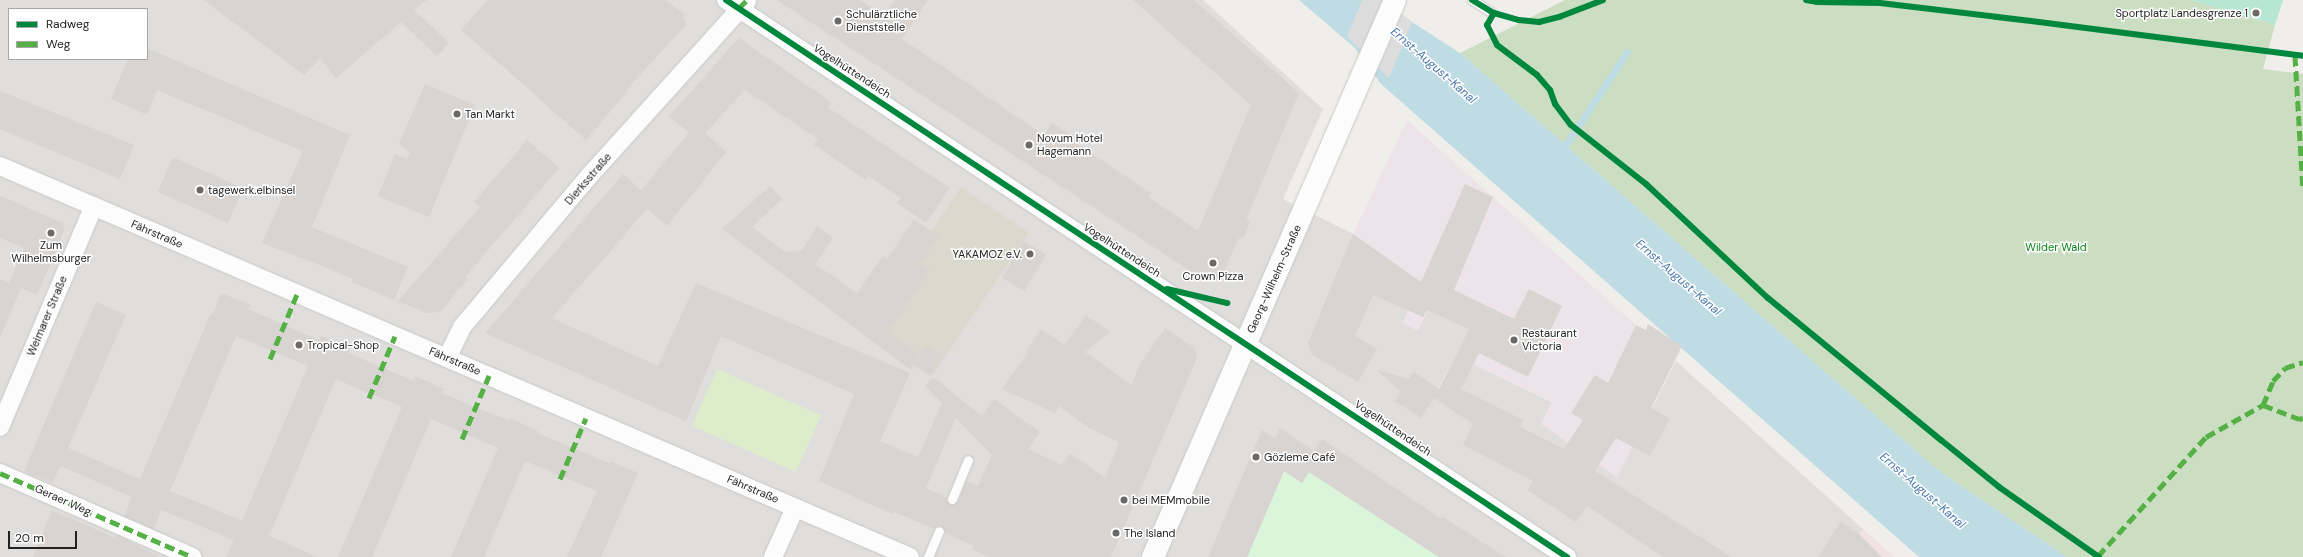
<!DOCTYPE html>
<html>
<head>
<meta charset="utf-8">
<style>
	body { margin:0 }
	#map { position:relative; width:2303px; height:557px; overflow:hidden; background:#f0eeeb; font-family:"DM Sans",sans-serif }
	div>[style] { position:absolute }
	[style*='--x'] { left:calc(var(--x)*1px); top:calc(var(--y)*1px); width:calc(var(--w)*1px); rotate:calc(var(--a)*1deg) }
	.residential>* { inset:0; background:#dfdedc }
	.commercial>* { inset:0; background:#f1e3e1 }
	.industrial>* { inset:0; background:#ede4e9 }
	.construction>* { inset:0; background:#d9d9cd; transform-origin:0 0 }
	.grass>* { inset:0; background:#ddeccb; transform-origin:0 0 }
	.forest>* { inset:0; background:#cbdec1 }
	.park>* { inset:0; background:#daf5da }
	.pitch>* { inset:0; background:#b7e6d2 }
	.parking>* { inset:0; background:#e0dfde; transform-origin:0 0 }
	.water>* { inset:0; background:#bfdbe3 }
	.pier>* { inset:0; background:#dedddd }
	.stream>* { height:7px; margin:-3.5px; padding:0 3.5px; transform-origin:3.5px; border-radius:3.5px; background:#bfdbe3 }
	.building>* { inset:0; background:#d7d4d2; transform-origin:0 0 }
	.roads { filter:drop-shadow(0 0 1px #c9c8c7) drop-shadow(0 0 1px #c9c8c7) }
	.service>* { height:9px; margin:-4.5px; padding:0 4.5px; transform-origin:4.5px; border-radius:4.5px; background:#fdfcfc }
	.minor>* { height:18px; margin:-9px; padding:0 9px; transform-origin:9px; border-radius:9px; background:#fdfcfc }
	.tertiary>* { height:22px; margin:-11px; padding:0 11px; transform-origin:11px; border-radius:11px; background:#fdfcfc }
	.quiet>* { height:5px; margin-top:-2.5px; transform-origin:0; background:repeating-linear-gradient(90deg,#55b145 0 10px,transparent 0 15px) }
	.cycleway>* { height:6px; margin:-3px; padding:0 3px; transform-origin:3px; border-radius:3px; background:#00873e }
	.dots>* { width:11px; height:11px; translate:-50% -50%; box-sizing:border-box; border:2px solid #fff; border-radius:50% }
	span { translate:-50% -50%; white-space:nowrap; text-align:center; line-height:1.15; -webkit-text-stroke:3px #fff; paint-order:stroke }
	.poi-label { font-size:11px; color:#222 }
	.right { translate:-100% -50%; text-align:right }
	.left { translate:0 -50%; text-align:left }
	.street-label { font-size:11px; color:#222 }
	.park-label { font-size:11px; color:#0c8416 }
	.water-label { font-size:12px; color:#4a7aab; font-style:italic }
	.legend { position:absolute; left:8px; top:8px; width:140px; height:52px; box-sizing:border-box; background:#fff; border:1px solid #a7a7a7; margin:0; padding:5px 7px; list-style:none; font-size:12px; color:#222 }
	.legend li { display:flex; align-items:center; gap:8px; height:20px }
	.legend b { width:20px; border:1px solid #a7a7a7 }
	.scale { position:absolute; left:8px; top:531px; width:69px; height:18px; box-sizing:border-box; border:2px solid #222; border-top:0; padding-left:5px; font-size:12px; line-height:14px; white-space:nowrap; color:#222; -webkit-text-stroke:3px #fff; paint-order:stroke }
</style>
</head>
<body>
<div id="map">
	<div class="residential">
		<div style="clip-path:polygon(evenodd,0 0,1203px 0,1323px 109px,1283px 199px,1353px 234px,1421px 282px,1403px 323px,1428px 310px,1471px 326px,1434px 397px,1473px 364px,1552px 402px,1617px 477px,1676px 361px,1863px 529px,1844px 557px,0 557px,0 0,9px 9px,147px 9px,147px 59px,9px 59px,9px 9px)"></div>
	</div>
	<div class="commercial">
		<div style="clip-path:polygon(1863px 529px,1895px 557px,1844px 557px)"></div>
	</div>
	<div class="industrial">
		<div style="clip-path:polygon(1407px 120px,1676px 361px,1617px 477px,1541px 424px,1552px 401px,1473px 364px,1434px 398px,1471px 327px,1428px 310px,1418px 331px,1403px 323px,1421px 282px,1353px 234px)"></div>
	</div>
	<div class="construction">
		<div style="left:961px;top:187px;width:82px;height:173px;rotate:34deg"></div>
	</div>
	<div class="grass">
		<div style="left:717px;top:369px;width:114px;height:62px;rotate:24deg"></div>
	</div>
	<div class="forest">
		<div style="clip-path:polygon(1565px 0,2191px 0,2275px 25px,2263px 69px,2303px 74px,2303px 557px,2067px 557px,1939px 471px,1460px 53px)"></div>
	</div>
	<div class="park">
		<div style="clip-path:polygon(1284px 471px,1302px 483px,1309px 472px,1439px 557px,1247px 557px)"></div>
	</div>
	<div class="pitch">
		<div style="clip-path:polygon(2191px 0,2283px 0,2275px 25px)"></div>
	</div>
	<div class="parking">
		<div style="clip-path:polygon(1034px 0,1067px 0,1057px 16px)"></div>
		<div style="clip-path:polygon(1070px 30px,1159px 90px,1123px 148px,1067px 110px,1088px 80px,1051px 56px)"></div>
		<div style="clip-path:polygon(473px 41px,550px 106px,477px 190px,451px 167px,481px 96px,423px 69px,449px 43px,462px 53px)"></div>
		<div style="left:122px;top:257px;width:42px;height:48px;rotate:22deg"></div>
		<div style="clip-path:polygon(687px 500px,739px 520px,725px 557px,696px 557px,669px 546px)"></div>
	</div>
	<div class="water">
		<div style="clip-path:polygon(1299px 0,1385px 0,1409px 20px,1460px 53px,1939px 471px,2067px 557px,1919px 557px,1381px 84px,1355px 48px)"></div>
	</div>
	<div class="pier">
		<div style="clip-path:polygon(1362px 0,1385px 0,1412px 22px,1389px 78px,1347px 37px)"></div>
	</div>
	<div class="stream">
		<div style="--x:1561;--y:152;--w:120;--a:-56.6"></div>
	</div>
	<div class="building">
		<div style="clip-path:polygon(203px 0,427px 0,414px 10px,449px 43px,437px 56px,401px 22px,336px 78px,320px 59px,304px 75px)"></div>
		<div style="clip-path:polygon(488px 0,666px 0,683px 13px,686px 25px,627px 89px,629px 90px,586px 140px,461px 30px)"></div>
		<div style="clip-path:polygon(777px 0,860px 0,884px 16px,895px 0,928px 0,902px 39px,1044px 135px,1052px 123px,1072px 136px,1070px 139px,1151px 193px,1149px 197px,1198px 231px,1251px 105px,1133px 0,1194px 0,1299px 93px,1246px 220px,1250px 222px,1243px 239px,1239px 238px,1220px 279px,1207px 282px)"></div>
		<div style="clip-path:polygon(evenodd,739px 38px,831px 102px,827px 107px,950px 188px,926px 223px,897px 203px,901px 198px,868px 176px,866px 180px,814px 145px,818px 139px,745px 90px,705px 133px,726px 152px,667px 226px,647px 209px,552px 318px,658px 366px,696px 283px,910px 373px,880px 441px,918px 457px,942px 403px,925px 386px,933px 377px,982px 416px,994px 399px,1040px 432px,1028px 449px,1062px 465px,1070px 453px,1105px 478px,1119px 442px,1089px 428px,1059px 406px,1055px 413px,1002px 389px,1028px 352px,1026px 351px,1041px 329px,1064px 345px,1086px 315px,1110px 332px,1085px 352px,1132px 385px,1140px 364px,1165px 328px,1195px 348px,1197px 358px,1111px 557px,990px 557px,972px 549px,974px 546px,945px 533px,942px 526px,938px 525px,934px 529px,895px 512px,892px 514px,819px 481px,854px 394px,721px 336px,686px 421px,485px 333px,623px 174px,641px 190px,689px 133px,669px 116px,739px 38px,956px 418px,992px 455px,978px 486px,967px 481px,958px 502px,952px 505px,947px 502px,946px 497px,926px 488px,956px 418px)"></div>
		<div style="clip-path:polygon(147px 48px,350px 135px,312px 227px,408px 267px,394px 300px,352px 282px,353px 279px,330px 269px,262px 243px,303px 151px,157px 90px,147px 115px,111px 99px,128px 59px,147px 59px)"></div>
		<div style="clip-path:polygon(425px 84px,475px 105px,429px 217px,378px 196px,395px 154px,407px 159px,410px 152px,399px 144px)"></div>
		<div style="clip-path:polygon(0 91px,134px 145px,120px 179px,0 129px)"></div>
		<div style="clip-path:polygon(527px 140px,559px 168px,465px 277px,468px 280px,452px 296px,453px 297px,440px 312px,426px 313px,398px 301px,480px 207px,474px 202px)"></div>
		<div style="left:173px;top:157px;width:77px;height:38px;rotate:24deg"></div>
		<div style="clip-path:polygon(1465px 184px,1493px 197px,1454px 290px,1514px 319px,1529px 289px,1562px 306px,1528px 377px,1479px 353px,1461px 389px,1523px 420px,1520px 427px,1564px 449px,1583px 420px,1571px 413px,1595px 375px,1608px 383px,1636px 325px,1646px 330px,1648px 324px,1682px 346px,1651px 408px,1670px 419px,1650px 456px,1616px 438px,1595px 471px,1732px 557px,1663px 557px,1587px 506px,1576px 522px,1527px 490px,1533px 481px,1463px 445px,1473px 424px,1434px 398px,1421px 418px,1395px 401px,1401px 392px,1377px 370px,1409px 379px,1414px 372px,1439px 389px,1469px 329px,1427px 310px,1423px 317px,1373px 295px,1355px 336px,1377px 349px,1358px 382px,1312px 355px,1308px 343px,1353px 234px,1421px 282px)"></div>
		<div style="clip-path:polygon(770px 186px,782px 199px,752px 227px,785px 252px,802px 250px,817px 226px,833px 238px,815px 264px,857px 293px,883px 256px,887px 259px,914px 219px,939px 237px,920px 264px,930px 270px,887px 332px,918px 353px,911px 370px,722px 229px)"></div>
		<div style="clip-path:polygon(0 196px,63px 223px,64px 231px,37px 295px,21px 288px,0 338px,0 279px,9px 283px,24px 248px,0 238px)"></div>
		<div style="left:1024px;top:241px;width:26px;height:43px;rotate:31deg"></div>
		<div style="clip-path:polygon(evenodd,221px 293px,250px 305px,248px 309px,289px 327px,319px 340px,321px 336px,350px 348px,348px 353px,376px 365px,414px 381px,415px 376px,444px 389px,442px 393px,492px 414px,509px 420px,510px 418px,538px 431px,537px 433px,609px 463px,610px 461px,638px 473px,601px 557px,567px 557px,597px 491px,525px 461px,484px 557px,451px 557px,498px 448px,431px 419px,372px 557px,338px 557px,402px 407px,336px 379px,269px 536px,318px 557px,226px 557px,234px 540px,161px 510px,154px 529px,124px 516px,132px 497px,60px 466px,53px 483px,24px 471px,96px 302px,126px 315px,68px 448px,140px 479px,211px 313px,213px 314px,221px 293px,236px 336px,308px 366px,242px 521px,170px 491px,236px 336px)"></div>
		<div style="left:926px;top:346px;width:19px;height:23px;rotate:32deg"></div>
		<div style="clip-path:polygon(1280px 428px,1314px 451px,1322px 439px,1442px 519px,1443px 517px,1506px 557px,1439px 557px,1309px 472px,1302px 483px,1284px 471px,1247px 557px,1208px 557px,1262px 430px,1275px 438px)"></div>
		<div style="clip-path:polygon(52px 510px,115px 538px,116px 535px,160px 557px,33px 557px)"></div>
		<div style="clip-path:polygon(1841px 521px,1860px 535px,1882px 557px,1818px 557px)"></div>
	</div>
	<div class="roads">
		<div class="service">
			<div style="--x:1472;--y:0;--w:22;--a:32"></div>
			<div style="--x:952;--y:499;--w:42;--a:-67.7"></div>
			<div style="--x:928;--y:557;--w:28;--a:-67"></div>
		</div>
		<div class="minor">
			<div style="--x:726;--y:0;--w:1009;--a:33.52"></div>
			<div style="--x:0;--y:166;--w:990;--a:23.25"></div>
			<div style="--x:447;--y:358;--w:34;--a:-64"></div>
			<div style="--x:462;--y:327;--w:199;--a:-49.9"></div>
			<div style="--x:590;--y:175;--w:234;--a:-47.9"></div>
			<div style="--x:0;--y:427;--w:240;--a:-67"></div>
			<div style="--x:0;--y:473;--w:210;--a:23.6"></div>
			<div style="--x:773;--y:557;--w:54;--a:-65.8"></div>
		</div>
		<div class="tertiary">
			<div style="--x:1153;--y:557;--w:607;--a:-66.52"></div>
		</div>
	</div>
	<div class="quiet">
		<div style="--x:739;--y:8;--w:11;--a:-45"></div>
		<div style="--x:2295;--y:56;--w:133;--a:86.6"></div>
		<div style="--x:270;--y:359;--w:70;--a:-67.4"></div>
		<div style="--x:369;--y:398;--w:67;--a:-67.2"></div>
		<div style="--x:2263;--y:405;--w:39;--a:21"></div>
		<div style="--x:2299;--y:419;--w:4;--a:-14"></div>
		<div style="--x:462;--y:439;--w:69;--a:-66.8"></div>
		<div style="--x:0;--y:473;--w:210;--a:23.6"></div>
		<div style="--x:560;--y:479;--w:66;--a:-66.9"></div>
		<div style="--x:2098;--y:556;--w:161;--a:-47.8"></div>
		<div style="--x:2206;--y:437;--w:65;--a:-29.3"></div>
		<div style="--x:2263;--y:405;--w:26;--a:-67"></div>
		<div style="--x:2273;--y:381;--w:18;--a:-47"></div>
		<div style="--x:2285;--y:368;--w:19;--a:-18"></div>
	</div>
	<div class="cycleway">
		<div style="--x:726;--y:0;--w:1009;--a:33.52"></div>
		<div style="--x:1472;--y:0;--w:26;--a:31"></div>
		<div style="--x:1494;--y:13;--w:26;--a:16"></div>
		<div style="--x:1519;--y:20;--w:20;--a:6"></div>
		<div style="--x:1539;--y:22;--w:21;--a:-14"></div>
		<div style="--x:1559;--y:17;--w:47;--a:-21.1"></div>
		<div style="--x:1806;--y:0;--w:11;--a:10"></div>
		<div style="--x:1817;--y:2;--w:63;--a:0.9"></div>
		<div style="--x:1880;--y:3;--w:152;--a:6.8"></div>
		<div style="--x:2031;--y:21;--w:274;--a:7.3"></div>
		<div style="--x:1494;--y:13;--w:14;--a:120"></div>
		<div style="--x:1487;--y:25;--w:22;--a:63"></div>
		<div style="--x:1497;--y:45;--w:50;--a:36.9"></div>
		<div style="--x:1537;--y:75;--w:20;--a:49"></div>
		<div style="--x:1550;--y:90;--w:15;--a:70"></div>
		<div style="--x:1555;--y:104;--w:26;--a:53"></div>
		<div style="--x:1571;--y:125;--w:95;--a:38.2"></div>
		<div style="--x:1646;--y:184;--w:167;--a:43.1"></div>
		<div style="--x:1768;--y:298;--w:224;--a:39.4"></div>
		<div style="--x:1941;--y:440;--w:75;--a:39"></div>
		<div style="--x:1999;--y:487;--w:122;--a:35"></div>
		<div style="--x:1167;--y:289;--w:62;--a:13.1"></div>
	</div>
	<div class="dots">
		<div style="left:2256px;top:13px;background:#6a6968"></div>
		<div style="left:838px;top:21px;background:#6a6968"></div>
		<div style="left:457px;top:114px;background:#6a6968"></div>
		<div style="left:1029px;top:145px;background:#6a6968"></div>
		<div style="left:200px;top:190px;background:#6a6968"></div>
		<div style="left:51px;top:233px;background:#6a6968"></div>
		<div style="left:1030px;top:254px;background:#6a6968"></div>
		<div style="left:1213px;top:263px;background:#6a6968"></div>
		<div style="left:1514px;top:340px;background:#6a6968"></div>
		<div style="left:299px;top:345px;background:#6a6968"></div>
		<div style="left:1256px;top:457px;background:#6a6968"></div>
		<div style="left:1124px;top:500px;background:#6a6968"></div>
		<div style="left:1116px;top:533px;background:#6a6968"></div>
	</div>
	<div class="poi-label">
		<span class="right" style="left:2248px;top:13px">Sportplatz Landesgrenze 1</span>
		<span class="left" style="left:846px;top:21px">Schulärztliche<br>Dienststelle</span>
		<span class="left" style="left:465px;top:114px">Tan Markt</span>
		<span class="left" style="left:1037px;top:145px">Novum Hotel<br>Hagemann</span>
		<span class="left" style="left:208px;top:190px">tagewerk.elbinsel</span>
		<span style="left:51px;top:252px">Zum<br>Wilhelmsburger</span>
		<span class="right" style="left:1022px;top:254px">YAKAMOZ e.V.</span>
		<span style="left:1213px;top:276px">Crown Pizza</span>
		<span class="left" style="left:1522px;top:340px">Restaurant<br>Victoria</span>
		<span class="left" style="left:307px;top:345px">Tropical-Shop</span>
		<span class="left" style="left:1264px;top:457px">Gözleme Café</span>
		<span class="left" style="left:1132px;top:500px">bei MEMmobile</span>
		<span class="left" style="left:1124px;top:533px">The Island</span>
	</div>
	<div class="street-label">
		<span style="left:852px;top:71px;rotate:33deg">Vogelhüttendeich</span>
		<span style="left:588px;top:179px;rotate:-49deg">Dierksstraße</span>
		<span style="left:157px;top:234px;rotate:23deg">Fährstraße</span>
		<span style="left:1122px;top:250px;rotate:33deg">Vogelhüttendeich</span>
		<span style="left:1274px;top:279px;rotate:-66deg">Georg-Wilhelm-Straße</span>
		<span style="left:47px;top:316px;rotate:-67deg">Weimarer Straße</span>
		<span style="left:455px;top:361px;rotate:23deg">Fährstraße</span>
		<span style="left:1393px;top:428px;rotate:34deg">Vogelhüttendeich</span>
		<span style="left:753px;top:489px;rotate:23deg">Fährstraße</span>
		<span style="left:63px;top:500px;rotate:24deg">Geraer Weg</span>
	</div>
	<div class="park-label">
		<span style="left:2056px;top:247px">Wilder Wald</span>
	</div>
	<div class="water-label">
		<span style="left:1433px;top:66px;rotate:41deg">Ernst-August-Kanal</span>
		<span style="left:1678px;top:278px;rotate:41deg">Ernst-August-Kanal</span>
		<span style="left:1922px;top:491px;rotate:41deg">Ernst-August-Kanal</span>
	</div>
	<ul class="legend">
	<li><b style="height:5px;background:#00873e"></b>Radweg</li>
	<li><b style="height:5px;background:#55b145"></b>Weg</li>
	</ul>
	<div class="scale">20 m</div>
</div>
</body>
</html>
